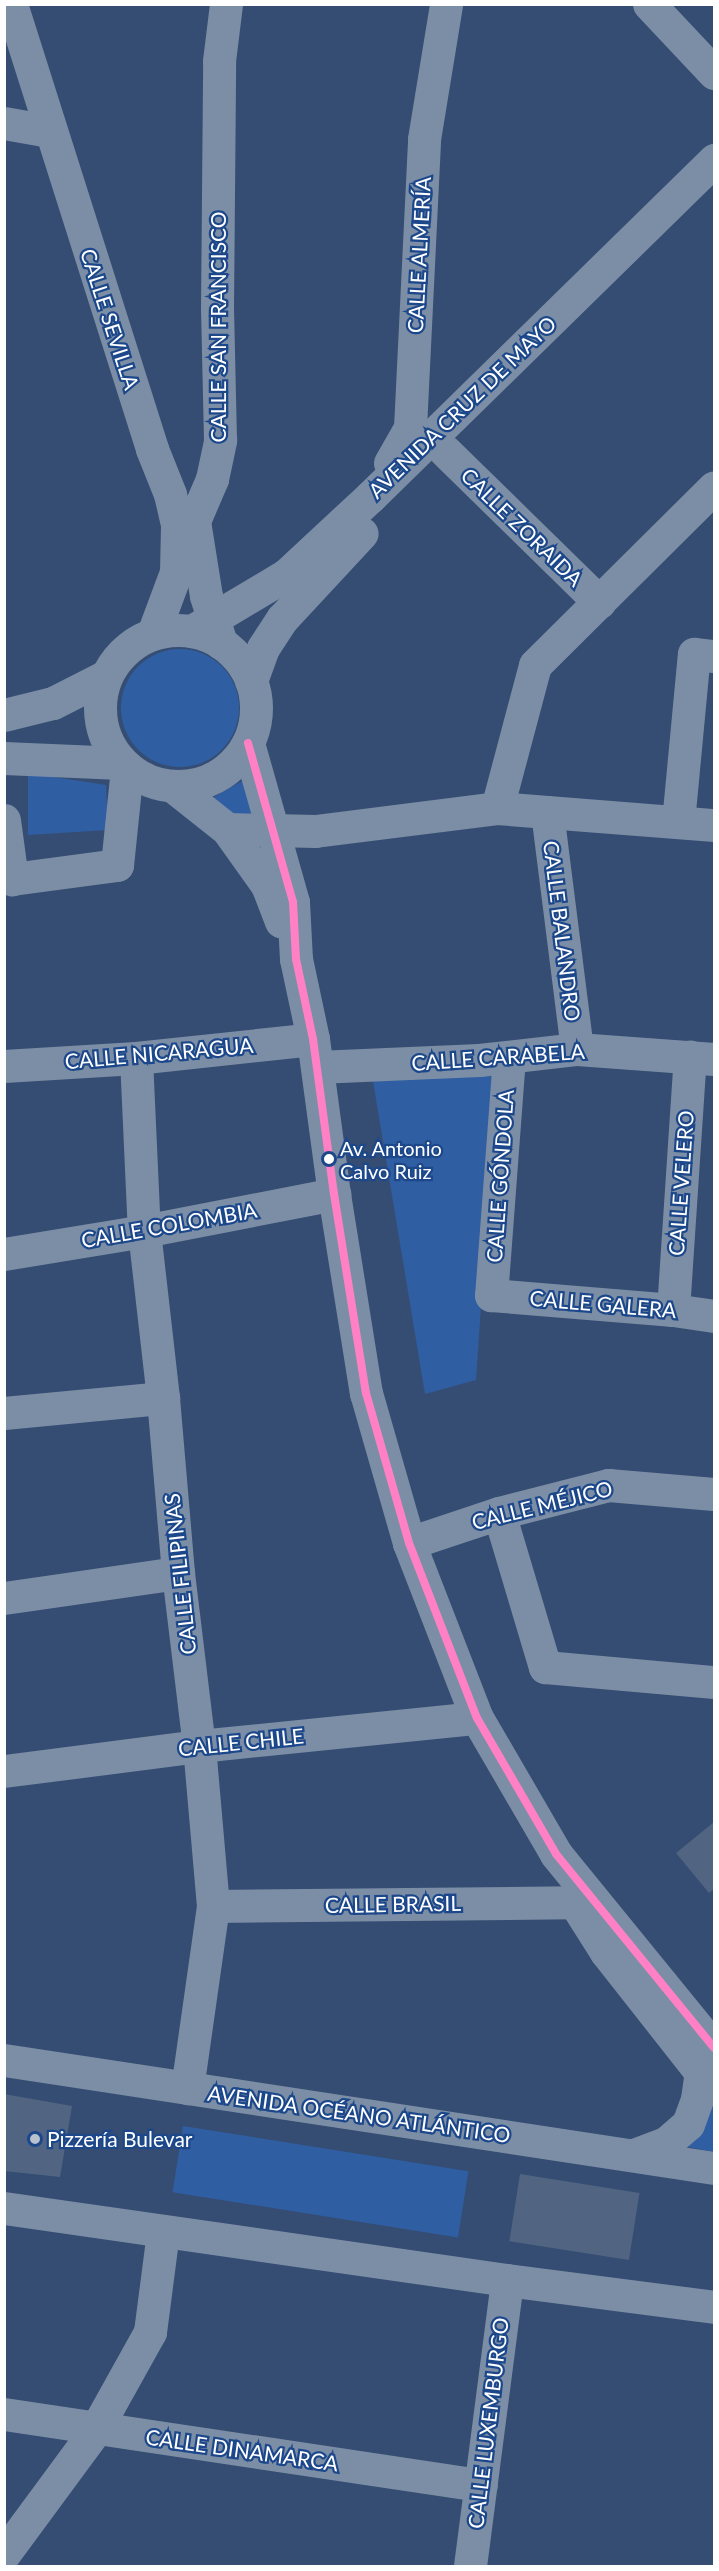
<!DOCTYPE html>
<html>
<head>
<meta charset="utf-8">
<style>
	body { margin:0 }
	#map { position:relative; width:719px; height:2571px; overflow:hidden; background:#354d72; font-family:Lato,sans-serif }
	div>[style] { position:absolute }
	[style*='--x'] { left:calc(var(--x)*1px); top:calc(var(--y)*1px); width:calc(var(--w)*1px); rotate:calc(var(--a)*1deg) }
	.green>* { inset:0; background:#305ea2; transform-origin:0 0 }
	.round { border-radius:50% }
	.building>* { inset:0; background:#516582; transform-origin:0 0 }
	.minor>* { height:33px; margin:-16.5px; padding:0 16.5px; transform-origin:16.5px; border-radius:16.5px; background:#7c8ea6 }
	.minor>.ring { margin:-16.5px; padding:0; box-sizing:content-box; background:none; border:33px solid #7c8ea6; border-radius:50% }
	.bus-1>* { height:8px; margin:-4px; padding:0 4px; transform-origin:4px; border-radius:4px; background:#ff80c5 }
	.dots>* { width:16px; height:16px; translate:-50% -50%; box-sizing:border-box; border:3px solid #1c488b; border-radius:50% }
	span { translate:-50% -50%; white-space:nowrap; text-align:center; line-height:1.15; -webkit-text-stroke:4.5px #1c488b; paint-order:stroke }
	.bus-label { font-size:20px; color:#fff }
	.left { translate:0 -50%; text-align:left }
	.street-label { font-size:21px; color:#fff }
	.poi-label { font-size:21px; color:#fff }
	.frame { position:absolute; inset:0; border:6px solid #fff; pointer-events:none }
</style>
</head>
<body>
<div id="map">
	<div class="green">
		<div class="round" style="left:121px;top:649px;width:118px;height:118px"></div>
		<div style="clip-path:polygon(28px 773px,106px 785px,108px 830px,28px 835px)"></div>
		<div style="clip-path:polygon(249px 777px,258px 817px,233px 815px,207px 801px)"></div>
		<div style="clip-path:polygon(497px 1071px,476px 1380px,425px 1394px,373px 1081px)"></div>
		<div style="clip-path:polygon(714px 2104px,714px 2152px,688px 2147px)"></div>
		<div style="left:183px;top:2126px;width:289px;height:67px;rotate:9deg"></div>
	</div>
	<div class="building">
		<div style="clip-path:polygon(714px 1822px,714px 1889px,709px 1893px,676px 1853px)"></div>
		<div style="clip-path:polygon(4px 2094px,72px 2106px,60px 2177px,4px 2171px)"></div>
		<div style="left:520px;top:2174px;width:121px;height:68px;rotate:9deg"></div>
	</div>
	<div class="minor">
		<div style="--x:11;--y:4;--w:467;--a:72.4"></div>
		<div style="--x:152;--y:449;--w:48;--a:68.2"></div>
		<div style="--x:170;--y:494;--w:32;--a:77"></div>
		<div style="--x:177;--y:525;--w:47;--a:91.2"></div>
		<div style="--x:176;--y:572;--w:66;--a:110.4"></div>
		<div style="--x:649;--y:4;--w:95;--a:46.7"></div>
		<div style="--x:4;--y:123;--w:46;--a:10.1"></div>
		<div style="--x:445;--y:451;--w:216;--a:44.4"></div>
		<div style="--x:390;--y:463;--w:40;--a:-60.3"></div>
		<div style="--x:410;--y:428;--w:289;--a:-87.2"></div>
		<div style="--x:424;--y:139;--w:137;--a:-80.7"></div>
		<div class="ring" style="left:100px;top:630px;width:123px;height:123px"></div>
		<div style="--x:192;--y:631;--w:109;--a:-30.8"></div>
		<div style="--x:286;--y:575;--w:115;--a:-42.9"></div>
		<div style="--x:370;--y:497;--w:482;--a:-44.4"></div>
		<div style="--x:221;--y:643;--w:49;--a:-107.7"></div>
		<div style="--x:206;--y:596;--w:76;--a:-99.1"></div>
		<div style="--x:194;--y:521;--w:46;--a:-66.8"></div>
		<div style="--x:212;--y:479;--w:40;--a:-78"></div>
		<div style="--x:220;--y:440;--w:131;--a:-91.3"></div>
		<div style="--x:217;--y:309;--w:248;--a:-89.5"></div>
		<div style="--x:219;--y:61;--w:57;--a:-83"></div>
		<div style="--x:251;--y:681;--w:35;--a:-70"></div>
		<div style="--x:263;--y:648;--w:35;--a:-57"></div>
		<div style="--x:282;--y:619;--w:117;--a:-47.1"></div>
		<div style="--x:4;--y:715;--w:50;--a:-13.8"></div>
		<div style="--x:53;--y:703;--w:59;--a:-27"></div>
		<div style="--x:248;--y:743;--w:165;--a:74.2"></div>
		<div style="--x:293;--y:902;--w:57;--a:87"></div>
		<div style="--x:296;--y:959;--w:82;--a:78"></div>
		<div style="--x:313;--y:1039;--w:156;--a:82.3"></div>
		<div style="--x:334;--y:1194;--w:202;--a:80.9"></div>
		<div style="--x:366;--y:1393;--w:156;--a:74"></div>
		<div style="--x:409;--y:1543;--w:188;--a:68.8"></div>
		<div style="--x:477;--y:1718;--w:157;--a:59.8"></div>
		<div style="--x:556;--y:1854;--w:250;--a:50.8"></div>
		<div style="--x:4;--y:758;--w:117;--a:2.4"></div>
		<div style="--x:174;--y:787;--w:68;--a:38.4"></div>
		<div style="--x:227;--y:829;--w:69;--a:54.5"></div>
		<div style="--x:267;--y:885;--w:39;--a:69"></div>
		<div style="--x:497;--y:808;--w:148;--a:-75.1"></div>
		<div style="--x:535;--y:665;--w:252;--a:-44.8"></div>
		<div style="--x:547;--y:812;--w:239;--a:82.8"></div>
		<div style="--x:4;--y:820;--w:60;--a:82.3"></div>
		<div style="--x:12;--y:879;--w:106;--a:-7.6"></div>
		<div style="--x:117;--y:865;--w:98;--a:-84.1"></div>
		<div style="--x:678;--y:822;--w:169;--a:-84.6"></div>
		<div style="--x:694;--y:654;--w:20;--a:6"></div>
		<div style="--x:227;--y:829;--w:88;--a:1.3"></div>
		<div style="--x:315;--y:831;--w:183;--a:-7.2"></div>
		<div style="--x:497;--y:808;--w:218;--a:4.5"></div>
		<div style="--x:509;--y:1057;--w:239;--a:94.3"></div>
		<div style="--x:491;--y:1295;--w:183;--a:4.7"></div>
		<div style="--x:673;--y:1310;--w:41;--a:8.3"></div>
		<div style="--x:136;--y:1058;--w:173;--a:87.4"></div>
		<div style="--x:144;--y:1231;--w:168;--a:83.5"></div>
		<div style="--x:163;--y:1398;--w:176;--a:85.1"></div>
		<div style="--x:178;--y:1573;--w:174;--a:83.1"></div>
		<div style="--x:199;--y:1746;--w:161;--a:85"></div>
		<div style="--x:213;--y:1906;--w:184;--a:98.1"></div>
		<div style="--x:4;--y:1066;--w:132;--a:-3.5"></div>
		<div style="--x:136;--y:1058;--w:178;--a:-6.1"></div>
		<div style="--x:317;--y:1067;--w:162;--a:-2.5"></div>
		<div style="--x:479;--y:1060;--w:99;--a:-6.4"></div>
		<div style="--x:577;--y:1049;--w:137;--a:4.2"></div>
		<div style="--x:4;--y:1254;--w:142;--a:-9.3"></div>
		<div style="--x:144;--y:1231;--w:194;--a:-11"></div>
		<div style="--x:673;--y:1310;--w:254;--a:-86.2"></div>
		<div style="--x:4;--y:1413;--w:160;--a:-5.4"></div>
		<div style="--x:499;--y:1513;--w:161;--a:73.4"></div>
		<div style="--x:545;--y:1667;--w:170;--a:5.1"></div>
		<div style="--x:409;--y:1543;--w:95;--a:-18.4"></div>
		<div style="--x:499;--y:1513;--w:113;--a:-14.4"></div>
		<div style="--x:608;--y:1485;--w:106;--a:4.9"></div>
		<div style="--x:4;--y:1598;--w:176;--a:-8.2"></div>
		<div style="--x:4;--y:1771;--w:197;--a:-7.3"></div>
		<div style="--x:199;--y:1746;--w:279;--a:-5.8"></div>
		<div style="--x:213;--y:1906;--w:360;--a:-0.6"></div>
		<div style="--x:580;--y:1911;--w:49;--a:57.6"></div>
		<div style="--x:606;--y:1952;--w:174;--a:51.8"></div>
		<div style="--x:4;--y:2060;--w:718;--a:8.65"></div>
		<div style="--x:634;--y:2155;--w:34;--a:-21"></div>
		<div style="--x:666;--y:2143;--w:29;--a:-41"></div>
		<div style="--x:688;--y:2124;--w:27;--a:-70"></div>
		<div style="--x:697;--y:2099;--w:28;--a:-82"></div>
		<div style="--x:4;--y:2208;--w:508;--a:8.15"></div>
		<div style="--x:507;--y:2280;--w:209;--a:7.4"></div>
		<div style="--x:4;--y:2414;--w:482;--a:8.5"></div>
		<div style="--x:4;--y:2554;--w:155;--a:-53.6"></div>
		<div style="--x:96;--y:2429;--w:111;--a:-60.9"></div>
		<div style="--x:150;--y:2332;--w:101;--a:-82.6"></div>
		<div style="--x:470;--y:2566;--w:288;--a:-82.6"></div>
	</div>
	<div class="bus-1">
		<div style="--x:248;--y:743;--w:165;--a:74.2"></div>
		<div style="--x:293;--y:902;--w:57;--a:87"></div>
		<div style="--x:296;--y:959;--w:82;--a:78"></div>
		<div style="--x:313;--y:1039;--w:156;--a:82.3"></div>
		<div style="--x:334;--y:1194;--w:202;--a:80.9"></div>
		<div style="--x:366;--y:1393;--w:156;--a:74"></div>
		<div style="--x:409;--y:1543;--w:188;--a:68.8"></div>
		<div style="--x:477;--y:1718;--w:157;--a:59.8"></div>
		<div style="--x:556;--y:1854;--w:250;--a:50.8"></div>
	</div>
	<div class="dots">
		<div style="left:329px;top:1159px;background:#fff"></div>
		<div style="left:35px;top:2139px;background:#b8c1ce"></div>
	</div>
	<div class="bus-label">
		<span class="left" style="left:340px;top:1160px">Av. Antonio<br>Calvo Ruiz</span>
	</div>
	<div class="street-label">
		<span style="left:419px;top:255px;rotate:-87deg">CALLE ALMERÍA</span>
		<span style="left:110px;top:319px;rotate:72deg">CALLE SEVILLA</span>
		<span style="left:218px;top:327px;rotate:-90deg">CALLE SAN FRANCISCO</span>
		<span style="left:462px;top:407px;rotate:-44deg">AVENIDA CRUZ DE MAYO</span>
		<span style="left:522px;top:527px;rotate:44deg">CALLE ZORAIDA</span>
		<span style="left:562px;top:931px;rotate:83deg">CALLE BALANDRO</span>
		<span style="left:159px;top:1053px;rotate:-5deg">CALLE NICARAGUA</span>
		<span style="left:498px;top:1057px;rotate:-4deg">CALLE CARABELA</span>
		<span style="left:500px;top:1176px;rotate:-86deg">CALLE GÓNDOLA</span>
		<span style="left:681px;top:1183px;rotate:-86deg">CALLE VELERO</span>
		<span style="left:169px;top:1225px;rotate:-10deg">CALLE COLOMBIA</span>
		<span style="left:603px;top:1304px;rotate:5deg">CALLE GALERA</span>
		<span style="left:542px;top:1505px;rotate:-14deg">CALLE MÉJICO</span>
		<span style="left:180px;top:1574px;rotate:-96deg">CALLE FILIPINAS</span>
		<span style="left:241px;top:1742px;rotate:-6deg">CALLE CHILE</span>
		<span style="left:393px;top:1904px;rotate:-1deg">CALLE BRASIL</span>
		<span style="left:359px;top:2114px;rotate:8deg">AVENIDA OCÉANO ATLÁNTICO</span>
		<span style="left:488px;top:2423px;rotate:-83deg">CALLE LUXEMBURGO</span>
		<span style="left:242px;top:2450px;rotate:8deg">CALLE DINAMARCA</span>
	</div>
	<div class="poi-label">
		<span class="left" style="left:47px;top:2139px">Pizzería Bulevar</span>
	</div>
	<div class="frame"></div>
</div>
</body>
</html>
